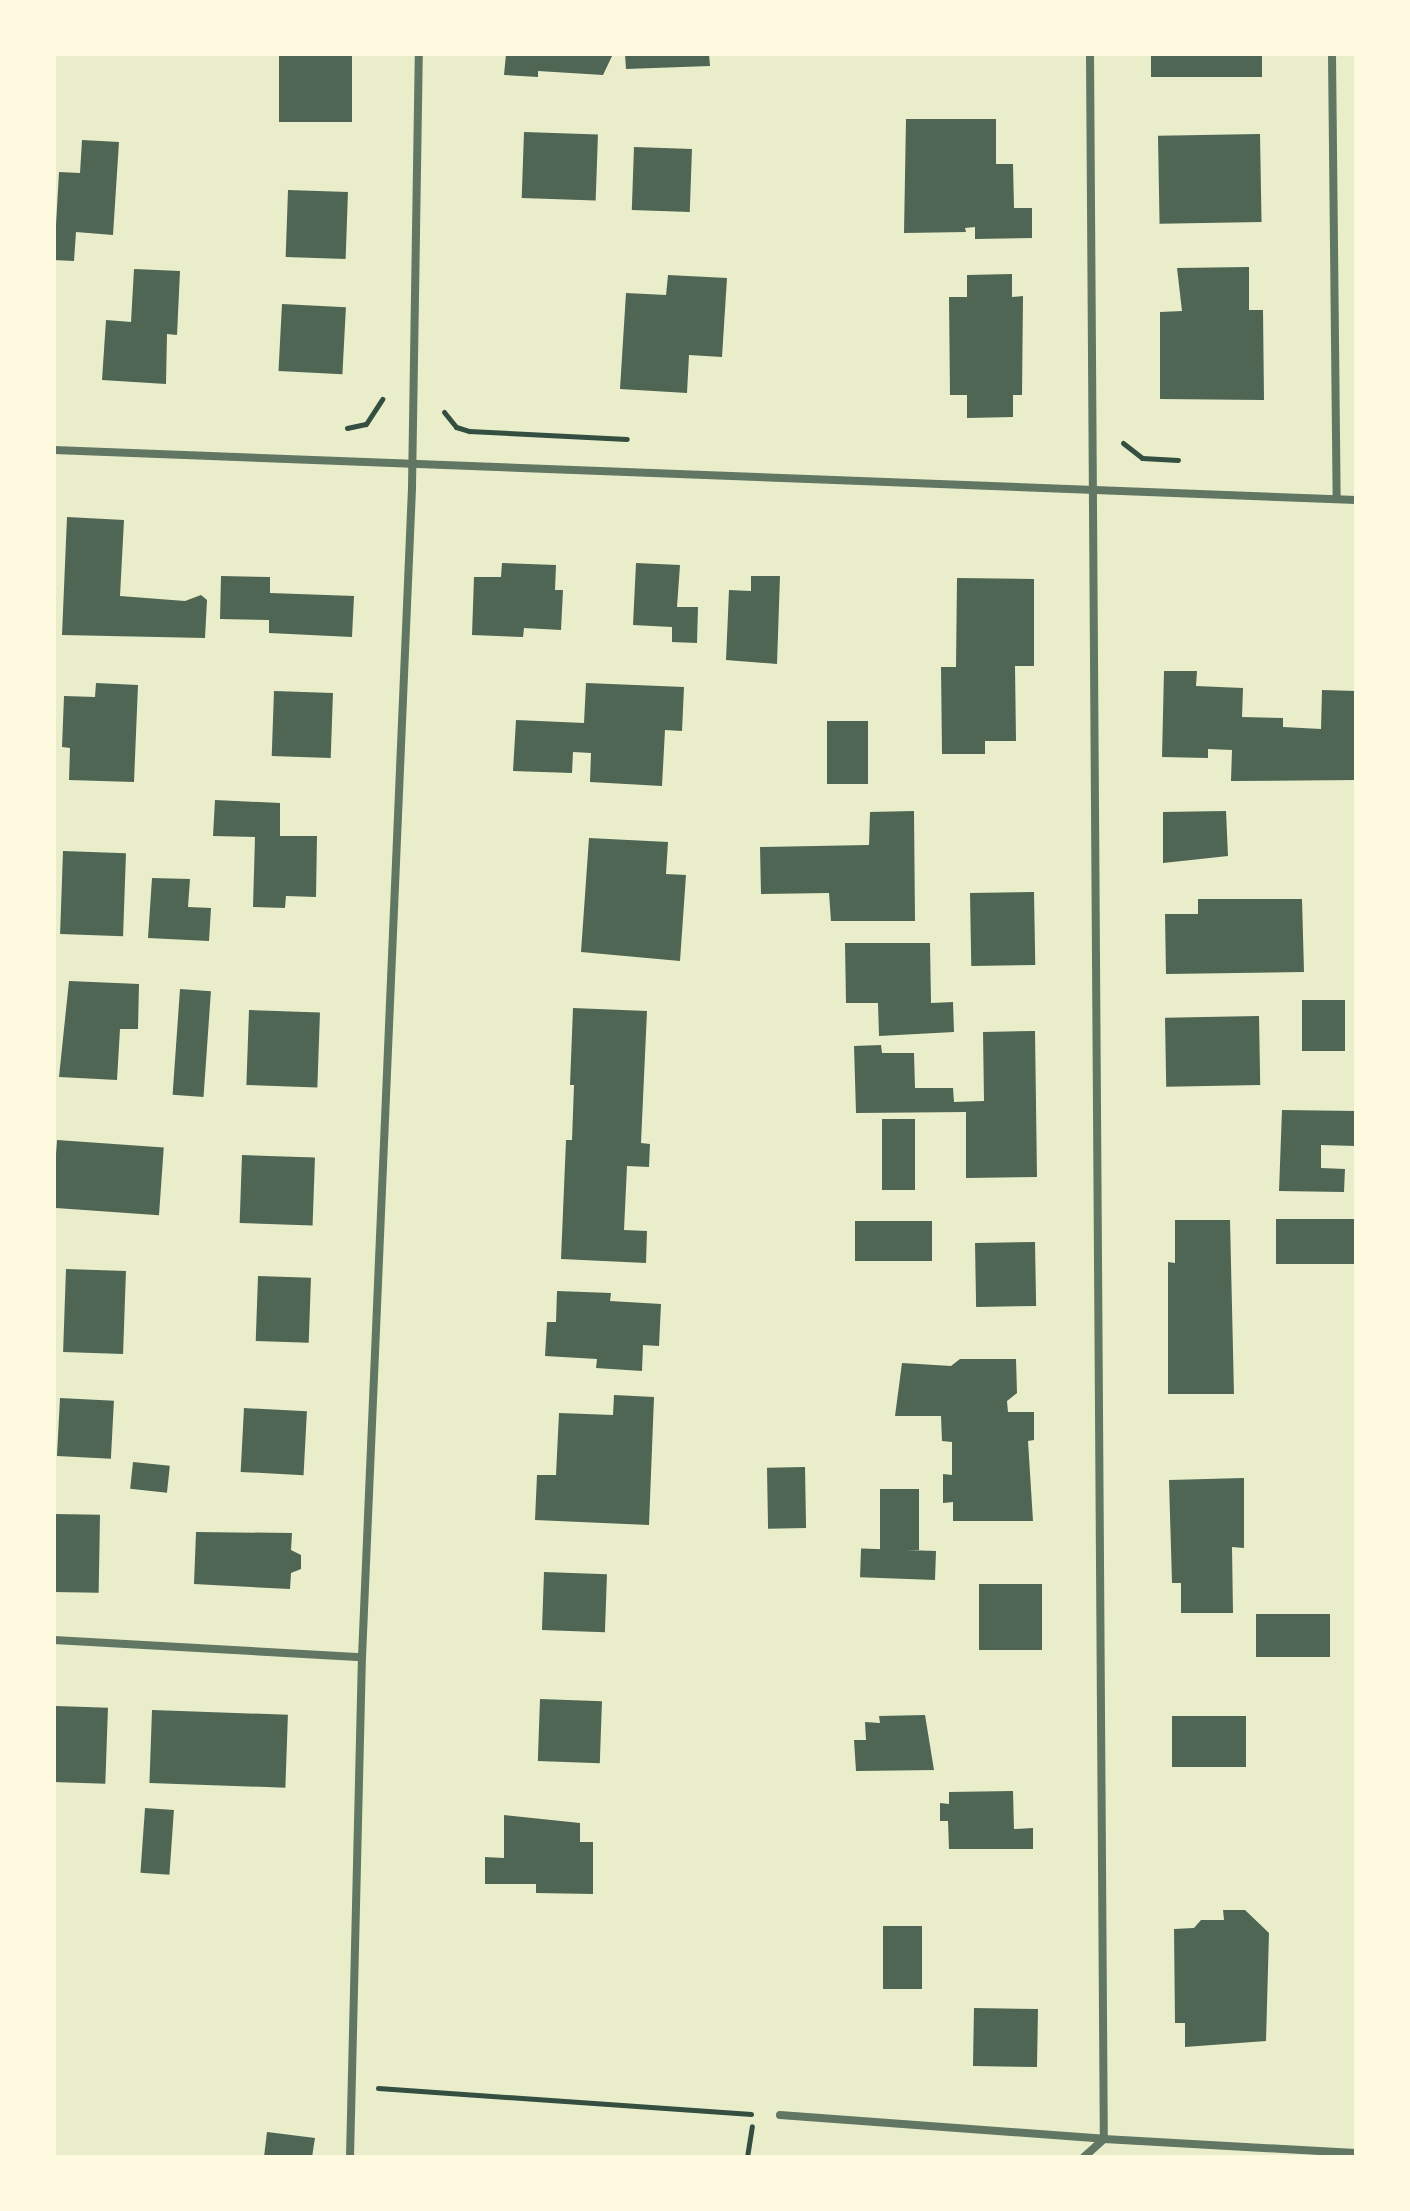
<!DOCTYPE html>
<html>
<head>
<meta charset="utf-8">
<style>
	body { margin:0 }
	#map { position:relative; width:1410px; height:2211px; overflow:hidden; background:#e9edc9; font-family:Mulish,sans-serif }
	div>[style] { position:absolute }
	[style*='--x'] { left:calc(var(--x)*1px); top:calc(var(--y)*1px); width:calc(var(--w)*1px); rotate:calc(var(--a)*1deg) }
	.building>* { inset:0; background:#4f6655; transform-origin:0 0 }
	.path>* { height:5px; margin:-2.5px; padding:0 2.5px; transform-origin:2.5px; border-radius:2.5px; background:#344e41 }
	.minor>* { height:8px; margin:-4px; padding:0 4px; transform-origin:4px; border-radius:4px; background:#617663 }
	span { translate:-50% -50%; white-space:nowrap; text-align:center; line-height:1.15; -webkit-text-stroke:8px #fefae0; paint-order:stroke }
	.frame { position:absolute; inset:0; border:56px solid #fefae0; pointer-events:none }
</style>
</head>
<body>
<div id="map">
	<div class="building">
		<div style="left:279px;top:54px;width:73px;height:68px"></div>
		<div style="clip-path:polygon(506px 54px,613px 54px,603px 75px,538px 71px,538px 77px,504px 75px)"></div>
		<div style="clip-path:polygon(625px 54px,709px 54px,710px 66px,626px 69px)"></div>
		<div style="left:1151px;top:54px;width:111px;height:23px"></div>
		<div style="clip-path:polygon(906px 119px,996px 119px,996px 164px,1013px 164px,1014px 208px,1032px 208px,1032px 238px,975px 239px,975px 227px,965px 228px,966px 232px,904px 233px)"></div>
		<div style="left:524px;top:132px;width:74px;height:66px;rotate:2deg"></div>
		<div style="left:1260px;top:134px;width:88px;height:102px;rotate:89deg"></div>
		<div style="clip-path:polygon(82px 140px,119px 142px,113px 235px,76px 232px,74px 261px,54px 260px,59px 172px,80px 173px)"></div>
		<div style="left:634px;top:147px;width:58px;height:63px;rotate:2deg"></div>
		<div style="left:288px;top:190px;width:60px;height:67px;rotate:2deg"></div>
		<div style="clip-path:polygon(1249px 267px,1249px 310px,1263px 310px,1264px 400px,1160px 399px,1160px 312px,1182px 311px,1177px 268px)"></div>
		<div style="clip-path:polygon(134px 269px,180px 271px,177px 335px,167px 334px,166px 384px,102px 380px,106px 320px,131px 322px)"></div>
		<div style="clip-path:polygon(1012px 274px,1012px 297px,1023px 296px,1022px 395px,1013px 395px,1013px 417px,967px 418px,967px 395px,950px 395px,949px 297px,967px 297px,967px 275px)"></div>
		<div style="clip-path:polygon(668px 275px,727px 278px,722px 357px,689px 355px,687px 393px,620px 389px,626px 293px,666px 295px)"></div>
		<div style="left:282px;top:304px;width:64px;height:67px;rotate:3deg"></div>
		<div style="clip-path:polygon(67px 517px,124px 520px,120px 596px,185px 601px,201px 595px,207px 600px,205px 638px,62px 635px)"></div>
		<div style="clip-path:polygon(502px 563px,556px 565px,555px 590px,563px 590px,561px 630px,524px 628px,523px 637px,472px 635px,474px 577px,501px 577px)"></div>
		<div style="clip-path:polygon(636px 563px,680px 565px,677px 607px,698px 607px,697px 643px,672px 642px,672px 627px,633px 625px)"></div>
		<div style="clip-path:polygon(221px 576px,270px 577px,270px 593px,354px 596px,352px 637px,269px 633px,269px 620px,220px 619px)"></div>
		<div style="clip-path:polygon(751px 576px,780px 576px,777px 664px,726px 660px,729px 590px,751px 591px)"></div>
		<div style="clip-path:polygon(957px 578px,1034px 579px,1034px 666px,1015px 666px,1016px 741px,985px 741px,985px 754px,942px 754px,941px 667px,956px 667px)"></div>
		<div style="clip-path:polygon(1164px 671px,1197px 671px,1196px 686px,1243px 688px,1242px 717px,1283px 718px,1283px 727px,1321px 729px,1322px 690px,1356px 691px,1356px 780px,1231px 781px,1232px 750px,1208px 749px,1208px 758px,1162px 757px)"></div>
		<div style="clip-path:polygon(96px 683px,138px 685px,134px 782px,69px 780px,70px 748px,62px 747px,64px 696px,95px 697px)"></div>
		<div style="clip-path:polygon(586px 683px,684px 687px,682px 731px,665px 730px,662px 786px,590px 782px,591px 753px,573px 752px,572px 773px,513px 771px,516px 720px,584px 723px)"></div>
		<div style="left:274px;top:691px;width:59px;height:65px;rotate:2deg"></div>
		<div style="left:827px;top:721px;width:41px;height:63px"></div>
		<div style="clip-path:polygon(215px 800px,280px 803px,280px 836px,317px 836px,316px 897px,286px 896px,285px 908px,253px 907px,255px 837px,213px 836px)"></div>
		<div style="clip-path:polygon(914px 811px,915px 921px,831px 921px,829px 893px,761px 894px,760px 847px,869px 845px,870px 812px)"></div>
		<div style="clip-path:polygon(1226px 811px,1228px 856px,1163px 863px,1163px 812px)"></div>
		<div style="clip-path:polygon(589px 838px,668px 842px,666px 874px,686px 875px,680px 961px,581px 952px)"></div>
		<div style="left:63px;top:851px;width:63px;height:83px;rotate:2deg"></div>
		<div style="clip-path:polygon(152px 878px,190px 879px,188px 907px,211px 908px,209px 941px,148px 938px)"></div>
		<div style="left:1034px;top:892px;width:73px;height:64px;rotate:89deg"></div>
		<div style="clip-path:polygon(1198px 899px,1302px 899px,1304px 972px,1166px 974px,1165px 914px,1198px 914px)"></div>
		<div style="clip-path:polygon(845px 943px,930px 943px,931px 1003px,953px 1002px,954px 1032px,879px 1036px,878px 1003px,846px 1003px)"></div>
		<div style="clip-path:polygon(69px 981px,139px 984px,138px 1029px,120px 1029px,117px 1080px,59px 1077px)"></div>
		<div style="left:180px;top:989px;width:31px;height:106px;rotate:4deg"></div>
		<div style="left:1302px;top:1000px;width:43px;height:51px"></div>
		<div style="clip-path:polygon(573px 1008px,647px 1011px,641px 1143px,650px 1144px,649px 1167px,627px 1166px,624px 1230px,647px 1231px,646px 1263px,561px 1259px,566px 1140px,572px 1140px,574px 1085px,570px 1085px)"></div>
		<div style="left:249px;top:1010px;width:71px;height:75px;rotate:2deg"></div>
		<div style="left:1259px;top:1016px;width:69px;height:94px;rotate:89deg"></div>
		<div style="clip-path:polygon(1035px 1031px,1037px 1177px,966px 1178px,966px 1112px,856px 1113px,854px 1046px,881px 1045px,882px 1053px,914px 1053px,915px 1088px,953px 1088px,954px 1102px,984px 1101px,983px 1032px)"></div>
		<div style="clip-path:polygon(1282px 1110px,1356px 1111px,1356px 1146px,1321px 1145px,1321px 1168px,1345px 1169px,1344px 1192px,1279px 1191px)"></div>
		<div style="left:882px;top:1119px;width:33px;height:71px"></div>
		<div style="left:57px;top:1140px;width:107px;height:68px;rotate:4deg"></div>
		<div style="left:242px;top:1155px;width:73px;height:68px;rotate:2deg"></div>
		<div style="left:1356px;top:1219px;width:45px;height:80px;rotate:90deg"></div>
		<div style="clip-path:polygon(1175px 1220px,1230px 1220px,1234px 1394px,1168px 1394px,1168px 1262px,1175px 1263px)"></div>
		<div style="left:932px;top:1221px;width:40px;height:77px;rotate:90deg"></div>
		<div style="left:1035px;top:1242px;width:64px;height:60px;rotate:89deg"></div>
		<div style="left:66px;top:1269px;width:60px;height:83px;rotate:2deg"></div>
		<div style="left:258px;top:1276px;width:53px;height:65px;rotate:2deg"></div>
		<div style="clip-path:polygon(557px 1291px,611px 1293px,610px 1301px,661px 1304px,659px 1346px,643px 1345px,642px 1371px,596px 1368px,597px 1359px,545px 1356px,547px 1322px,556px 1322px)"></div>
		<div style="clip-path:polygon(960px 1359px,1016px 1359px,1017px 1393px,1007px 1401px,1008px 1412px,1034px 1412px,1034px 1440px,1028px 1441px,1033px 1521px,953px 1521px,953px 1502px,943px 1503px,943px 1474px,952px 1475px,952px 1442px,942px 1441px,941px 1416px,895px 1416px,902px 1363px,951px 1366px)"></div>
		<div style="clip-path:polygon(614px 1395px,654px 1397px,649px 1525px,535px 1520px,537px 1475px,556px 1475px,559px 1413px,613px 1415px)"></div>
		<div style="left:60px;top:1398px;width:54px;height:58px;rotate:3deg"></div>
		<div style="left:244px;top:1408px;width:63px;height:64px;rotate:3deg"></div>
		<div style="left:133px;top:1462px;width:37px;height:27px;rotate:6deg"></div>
		<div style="left:805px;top:1467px;width:61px;height:38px;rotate:89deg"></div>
		<div style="clip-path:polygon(1244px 1478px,1244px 1548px,1232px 1547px,1233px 1613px,1181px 1613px,1181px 1583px,1172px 1583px,1169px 1480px)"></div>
		<div style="left:880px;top:1489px;width:39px;height:61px"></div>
		<div style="left:54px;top:1514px;width:46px;height:78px;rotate:1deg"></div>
		<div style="clip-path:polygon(196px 1532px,292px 1533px,291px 1550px,301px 1555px,301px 1569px,291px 1573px,290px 1589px,194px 1584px)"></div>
		<div style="left:936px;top:1551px;width:29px;height:75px;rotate:92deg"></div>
		<div style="left:544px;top:1572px;width:63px;height:58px;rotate:2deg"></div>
		<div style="left:1042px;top:1584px;width:66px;height:63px;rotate:90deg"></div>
		<div style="left:1330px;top:1614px;width:43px;height:74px;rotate:90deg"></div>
		<div style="left:540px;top:1699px;width:62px;height:62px;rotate:2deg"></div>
		<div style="left:56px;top:1706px;width:52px;height:76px;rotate:2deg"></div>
		<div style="left:152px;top:1710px;width:136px;height:73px;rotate:2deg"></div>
		<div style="clip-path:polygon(925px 1715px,934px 1770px,856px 1771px,854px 1740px,866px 1740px,865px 1722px,880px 1723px,879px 1716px)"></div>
		<div style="left:1246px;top:1716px;width:51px;height:74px;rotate:90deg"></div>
		<div style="clip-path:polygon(1013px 1791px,1014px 1829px,1033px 1828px,1033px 1849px,949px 1849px,948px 1821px,940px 1821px,940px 1803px,949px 1804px,949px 1792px)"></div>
		<div style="left:145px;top:1808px;width:29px;height:65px;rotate:4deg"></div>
		<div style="clip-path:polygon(504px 1815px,580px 1823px,580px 1842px,593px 1842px,593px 1894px,536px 1893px,536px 1884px,485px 1884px,485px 1857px,504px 1858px)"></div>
		<div style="clip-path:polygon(1223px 1910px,1245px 1910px,1269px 1933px,1266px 2041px,1185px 2047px,1185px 2023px,1175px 2023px,1174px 1929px,1194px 1928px,1201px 1920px,1224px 1920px)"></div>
		<div style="left:883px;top:1926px;width:39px;height:63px"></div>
		<div style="left:974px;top:2008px;width:64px;height:58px;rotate:1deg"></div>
		<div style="clip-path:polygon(267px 2132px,315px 2138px,312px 2157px,264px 2157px)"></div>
	</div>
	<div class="path">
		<div style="--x:444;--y:412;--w:19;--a:51"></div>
		<div style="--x:456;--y:427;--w:14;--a:17"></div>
		<div style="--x:469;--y:431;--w:158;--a:2.9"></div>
		<div style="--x:347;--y:428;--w:19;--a:-12"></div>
		<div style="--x:366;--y:424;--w:30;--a:-57"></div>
		<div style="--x:1123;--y:443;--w:24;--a:38"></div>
		<div style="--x:1142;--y:458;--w:36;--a:3"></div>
		<div style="--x:378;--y:2088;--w:374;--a:4"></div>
		<div style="--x:747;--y:2157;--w:31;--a:-81"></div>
	</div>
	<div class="minor">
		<div style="--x:1090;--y:54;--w:2085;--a:89.62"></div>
		<div style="--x:1104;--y:2139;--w:252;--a:3.2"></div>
		<div style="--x:1332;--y:54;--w:445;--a:89.4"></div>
		<div style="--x:54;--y:450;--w:1303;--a:2.2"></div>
		<div style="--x:54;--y:1640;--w:308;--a:3.2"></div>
		<div style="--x:780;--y:2115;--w:325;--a:4.2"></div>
		<div style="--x:1104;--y:2139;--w:27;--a:138"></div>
		<div style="--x:350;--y:2157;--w:500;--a:-88.63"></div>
		<div style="--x:362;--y:1657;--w:1171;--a:-87.55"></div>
		<div style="--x:412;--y:487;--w:433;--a:-89.1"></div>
	</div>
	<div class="frame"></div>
</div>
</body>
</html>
